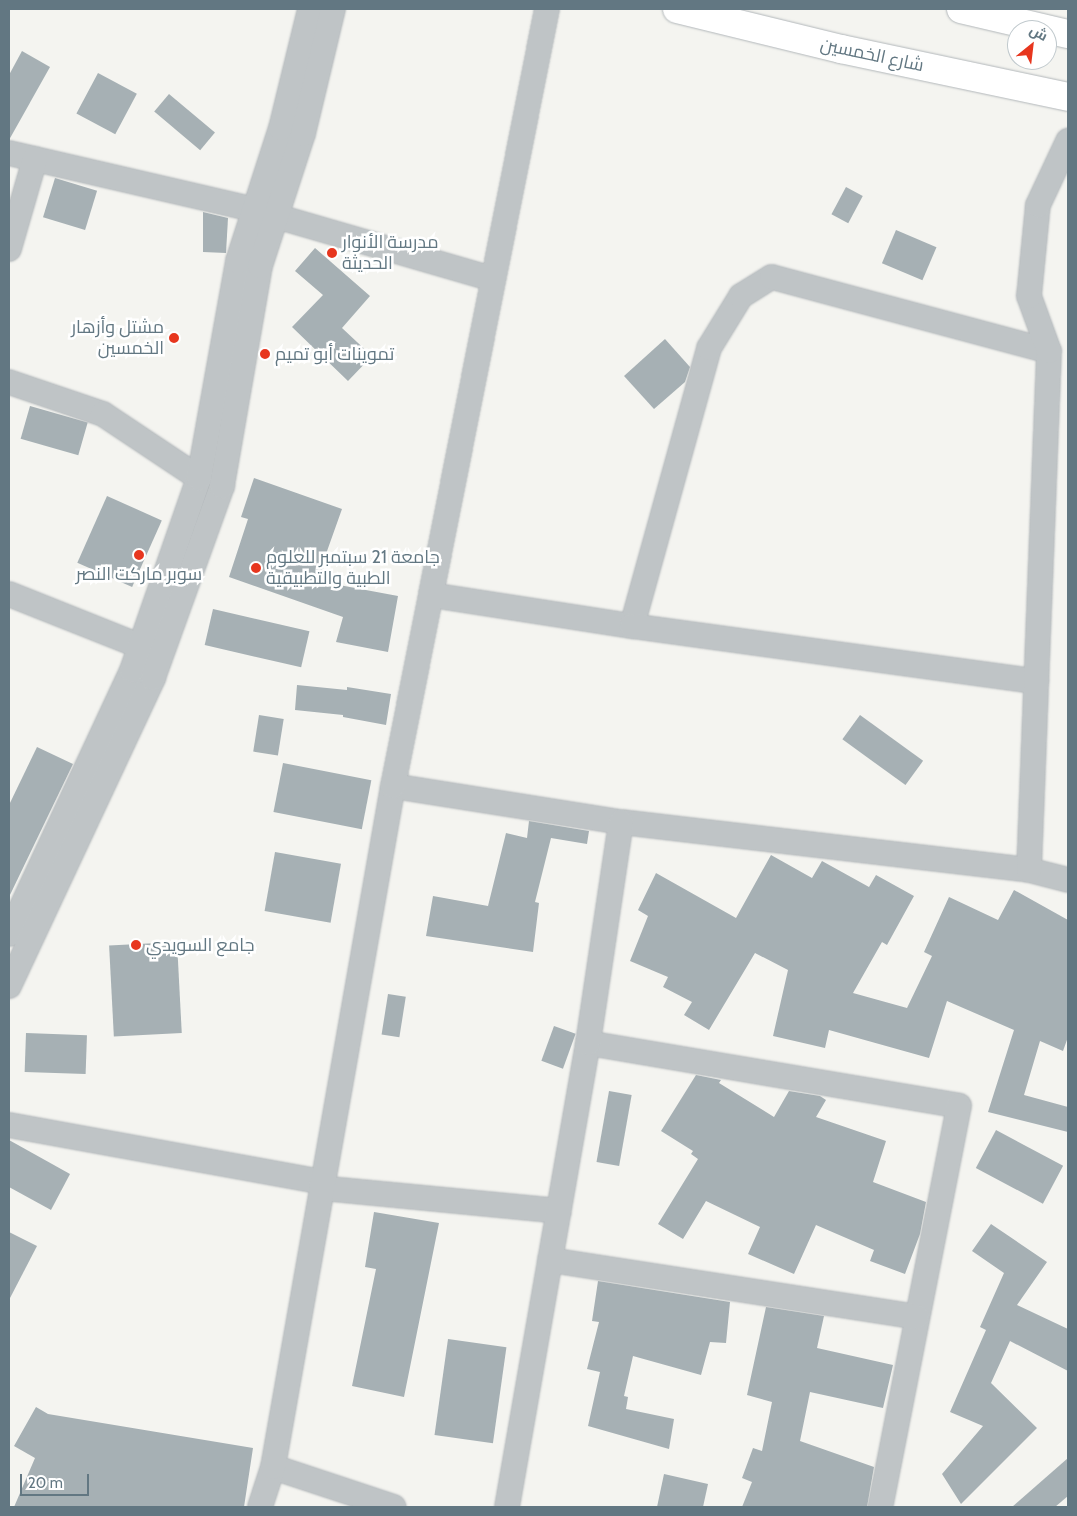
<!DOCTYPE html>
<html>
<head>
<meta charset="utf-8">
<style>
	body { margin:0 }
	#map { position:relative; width:1077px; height:1516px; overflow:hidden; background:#f4f4f0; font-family:Cabin,Cairo,sans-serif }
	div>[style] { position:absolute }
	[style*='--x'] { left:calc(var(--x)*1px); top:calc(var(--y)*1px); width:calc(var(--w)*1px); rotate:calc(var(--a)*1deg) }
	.building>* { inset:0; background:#a6b0b4; transform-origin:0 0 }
	.roads { filter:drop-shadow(0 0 1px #b2b7ba) drop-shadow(0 0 1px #b2b7ba) }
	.minor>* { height:24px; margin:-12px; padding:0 12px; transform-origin:12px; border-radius:12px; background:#bfc4c6 }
	.primary>* { height:28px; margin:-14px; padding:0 14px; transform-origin:14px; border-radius:14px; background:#fff }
	.dots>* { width:14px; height:14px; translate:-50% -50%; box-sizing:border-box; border:2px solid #fff; border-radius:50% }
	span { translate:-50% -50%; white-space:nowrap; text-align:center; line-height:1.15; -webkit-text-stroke:5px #fff; paint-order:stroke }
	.street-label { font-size:18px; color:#627782 }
	.poi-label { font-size:18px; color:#627782 }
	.left { translate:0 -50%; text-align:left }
	.right { translate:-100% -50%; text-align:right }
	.frame { position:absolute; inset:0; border:10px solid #627782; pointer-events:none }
	.north { position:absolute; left:1007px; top:20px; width:50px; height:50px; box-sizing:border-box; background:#fff; border:1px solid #c0c9cd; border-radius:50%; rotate:29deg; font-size:14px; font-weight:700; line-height:20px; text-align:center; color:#627782 }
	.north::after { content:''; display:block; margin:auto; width:18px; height:22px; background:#e7361e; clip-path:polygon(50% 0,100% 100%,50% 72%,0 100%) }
	.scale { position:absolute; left:20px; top:1474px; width:69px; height:22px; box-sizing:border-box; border:2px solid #627782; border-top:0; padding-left:6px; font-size:15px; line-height:18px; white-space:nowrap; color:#627782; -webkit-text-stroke:4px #fff; paint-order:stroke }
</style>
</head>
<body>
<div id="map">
	<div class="building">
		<div style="clip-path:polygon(22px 51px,50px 67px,9px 140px,9px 75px)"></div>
		<div style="left:98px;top:73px;width:44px;height:46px;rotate:28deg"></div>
		<div style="left:169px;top:94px;width:60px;height:23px;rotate:40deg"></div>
		<div style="left:55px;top:178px;width:44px;height:41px;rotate:17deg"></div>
		<div style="left:846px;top:187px;width:19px;height:31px;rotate:28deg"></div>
		<div style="clip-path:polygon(203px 212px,228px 218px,226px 253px,203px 252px)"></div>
		<div style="left:896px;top:230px;width:44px;height:36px;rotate:23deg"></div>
		<div style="clip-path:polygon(315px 248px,370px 296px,342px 328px,372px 356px,348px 381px,292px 327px,323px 295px,295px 271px)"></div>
		<div style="clip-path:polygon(665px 339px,690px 367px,685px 382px,654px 409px,624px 376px)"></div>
		<div style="left:30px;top:406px;width:60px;height:34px;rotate:16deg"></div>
		<div style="clip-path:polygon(254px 478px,342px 509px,321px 568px,327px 570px,323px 582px,398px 596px,388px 652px,336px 642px,343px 617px,229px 577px,248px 519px,241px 517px)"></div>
		<div style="left:107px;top:496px;width:60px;height:73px;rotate:24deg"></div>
		<div style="left:213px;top:609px;width:99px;height:37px;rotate:13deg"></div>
		<div style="clip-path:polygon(297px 685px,347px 690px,347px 687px,391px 694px,386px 725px,343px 717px,343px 715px,295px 710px)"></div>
		<div style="left:259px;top:715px;width:25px;height:37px;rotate:9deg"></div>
		<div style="left:860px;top:715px;width:78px;height:30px;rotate:36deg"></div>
		<div style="clip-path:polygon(37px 747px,73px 764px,9px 897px,9px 805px)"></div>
		<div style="left:283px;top:763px;width:90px;height:50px;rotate:11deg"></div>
		<div style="clip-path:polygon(529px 821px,589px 831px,587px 844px,551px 838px,535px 902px,539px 903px,533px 952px,426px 936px,433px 896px,488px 906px,506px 833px,527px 838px)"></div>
		<div style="left:275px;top:852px;width:67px;height:60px;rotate:10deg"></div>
		<div style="clip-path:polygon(771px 855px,812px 878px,822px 861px,869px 887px,876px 875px,914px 896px,887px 945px,882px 942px,853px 993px,907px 1008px,932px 956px,924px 952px,949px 897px,998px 920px,1014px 890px,1068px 920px,1068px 1037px,1063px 1051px,1040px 1041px,1024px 1095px,1068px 1107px,1068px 1132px,988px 1112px,1014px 1030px,947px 1001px,929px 1058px,829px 1030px,825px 1048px,773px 1036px,788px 970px,755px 953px,709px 1030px,684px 1015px,692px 1002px,663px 987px,668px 977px,630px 961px,648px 916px,638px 910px,656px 873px,736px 918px)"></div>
		<div style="left:177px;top:942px;width:91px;height:68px;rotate:87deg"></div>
		<div style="left:388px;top:994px;width:18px;height:41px;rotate:9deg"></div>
		<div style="left:554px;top:1026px;width:23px;height:37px;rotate:20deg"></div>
		<div style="left:26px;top:1033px;width:61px;height:39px;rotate:2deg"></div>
		<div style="clip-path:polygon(696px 1075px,721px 1080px,719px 1083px,774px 1117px,789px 1091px,820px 1096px,826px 1100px,816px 1117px,886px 1141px,873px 1182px,926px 1202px,920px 1234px,905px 1274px,870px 1261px,874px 1250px,816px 1225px,794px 1274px,748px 1254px,760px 1227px,706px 1201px,683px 1239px,658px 1224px,698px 1159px,691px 1154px,693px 1151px,661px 1131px)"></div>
		<div style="left:609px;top:1091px;width:23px;height:72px;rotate:10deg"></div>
		<div style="left:996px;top:1130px;width:76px;height:43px;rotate:28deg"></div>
		<div style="clip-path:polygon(9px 1140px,70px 1174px,51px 1210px,9px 1187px)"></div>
		<div style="clip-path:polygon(374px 1212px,439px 1223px,404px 1397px,352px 1386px,376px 1269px,365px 1267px)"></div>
		<div style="clip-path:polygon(991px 1224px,1047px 1262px,1017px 1305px,1068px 1329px,1068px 1371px,1010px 1341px,991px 1383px,1037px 1428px,961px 1504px,942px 1474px,983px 1426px,950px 1412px,986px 1330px,980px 1327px,1004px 1273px,972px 1251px)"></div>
		<div style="clip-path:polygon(9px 1232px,37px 1246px,9px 1300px)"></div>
		<div style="clip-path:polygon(598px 1281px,730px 1302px,726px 1343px,710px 1342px,701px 1375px,633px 1356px,624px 1396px,628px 1397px,626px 1409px,674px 1419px,669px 1449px,588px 1426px,600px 1372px,587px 1369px,599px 1322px,592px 1321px)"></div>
		<div style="clip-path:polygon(766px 1307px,824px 1316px,817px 1348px,893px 1365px,883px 1408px,810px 1392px,800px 1441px,874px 1467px,867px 1507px,742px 1507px,752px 1482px,742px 1478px,753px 1448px,762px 1451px,772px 1402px,747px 1395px)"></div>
		<div style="left:448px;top:1339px;width:59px;height:97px;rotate:8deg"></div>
		<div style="clip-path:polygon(36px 1407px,48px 1414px,253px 1448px,244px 1507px,14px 1507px,35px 1458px,14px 1446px)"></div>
		<div style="clip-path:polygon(1068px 1458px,1068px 1496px,1055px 1507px,1012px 1507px)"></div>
		<div style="clip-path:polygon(664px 1474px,708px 1484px,703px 1507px,657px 1507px)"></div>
	</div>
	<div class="roads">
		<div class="minor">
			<div style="--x:9;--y:153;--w:253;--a:13"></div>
			<div style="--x:255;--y:210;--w:248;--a:16.2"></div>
			<div style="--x:9;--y:249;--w:94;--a:-73.9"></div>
			<div style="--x:9;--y:382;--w:99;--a:18.8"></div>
			<div style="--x:103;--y:414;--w:115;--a:33.7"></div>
			<div style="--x:9;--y:594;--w:141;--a:21.7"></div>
			<div style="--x:431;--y:595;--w:203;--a:8.8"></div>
			<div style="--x:632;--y:626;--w:288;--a:-74.5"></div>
			<div style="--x:709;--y:348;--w:61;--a:-58.4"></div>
			<div style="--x:741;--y:296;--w:36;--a:-32"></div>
			<div style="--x:772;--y:277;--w:287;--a:15"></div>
			<div style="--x:632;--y:626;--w:408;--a:7.8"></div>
			<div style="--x:393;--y:786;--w:231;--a:9"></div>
			<div style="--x:621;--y:822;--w:411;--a:6.7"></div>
			<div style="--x:1029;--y:870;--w:40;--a:14.4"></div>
			<div style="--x:1029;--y:870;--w:519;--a:-87.79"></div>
			<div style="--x:1049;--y:351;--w:59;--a:-110"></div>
			<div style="--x:1029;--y:296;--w:91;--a:-84.4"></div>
			<div style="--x:1038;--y:205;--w:71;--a:-64.9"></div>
			<div style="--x:9;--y:934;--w:291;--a:-65"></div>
			<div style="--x:132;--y:670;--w:203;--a:-70.8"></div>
			<div style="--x:199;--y:478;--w:220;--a:-79.8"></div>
			<div style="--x:238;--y:261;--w:140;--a:-72.1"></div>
			<div style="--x:281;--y:128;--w:122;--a:-76.3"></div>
			<div style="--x:9;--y:986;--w:340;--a:-64.9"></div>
			<div style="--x:153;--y:678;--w:204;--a:-70.2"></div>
			<div style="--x:222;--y:486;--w:223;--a:-80.2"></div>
			<div style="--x:260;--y:266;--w:139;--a:-72"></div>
			<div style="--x:303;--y:134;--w:129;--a:-76.5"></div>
			<div style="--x:588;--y:1043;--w:376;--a:9.6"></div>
			<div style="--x:959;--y:1106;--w:409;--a:101.1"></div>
			<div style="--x:9;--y:1125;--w:318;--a:10.3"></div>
			<div style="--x:321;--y:1188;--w:239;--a:5.5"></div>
			<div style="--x:550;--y:1260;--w:371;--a:8.8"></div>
			<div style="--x:273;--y:1467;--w:127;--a:18.3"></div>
			<div style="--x:260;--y:1507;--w:42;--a:-72"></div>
			<div style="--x:273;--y:1467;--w:691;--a:-80.01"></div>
			<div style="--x:393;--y:786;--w:792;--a:-78.79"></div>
			<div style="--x:507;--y:1507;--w:471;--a:-80.1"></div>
			<div style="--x:588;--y:1043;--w:223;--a:-81.5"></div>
		</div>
		<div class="primary">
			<div style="--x:677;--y:9;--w:169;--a:13.7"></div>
			<div style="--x:841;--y:49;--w:232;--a:11.9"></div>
			<div style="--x:961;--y:9;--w:110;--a:13.2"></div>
		</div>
	</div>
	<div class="dots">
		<div style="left:332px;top:253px;background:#e7361e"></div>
		<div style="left:174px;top:338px;background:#e7361e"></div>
		<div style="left:265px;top:354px;background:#e7361e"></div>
		<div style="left:139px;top:555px;background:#e7361e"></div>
		<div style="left:256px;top:568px;background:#e7361e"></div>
		<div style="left:136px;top:945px;background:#e7361e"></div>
	</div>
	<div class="street-label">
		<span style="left:872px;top:55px;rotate:12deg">شارع الخمسين</span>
	</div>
	<div class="poi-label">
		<span class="left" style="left:342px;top:253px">مدرسة الأنوار<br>الحديثة</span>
		<span class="right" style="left:164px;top:338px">مشتل وأزهار<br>الخمسين</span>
		<span class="left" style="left:275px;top:354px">تموينات أبو تميم</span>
		<span class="left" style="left:266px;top:568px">جامعة 21 سبتمبر للعلوم<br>الطبية والتطبيقية</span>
		<span style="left:139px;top:574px">سوبر ماركت النصر</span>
		<span class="left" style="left:146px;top:945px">جامع السويدي</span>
	</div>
	<div class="frame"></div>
	<div class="north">ش</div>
	<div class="scale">20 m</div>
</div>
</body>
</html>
